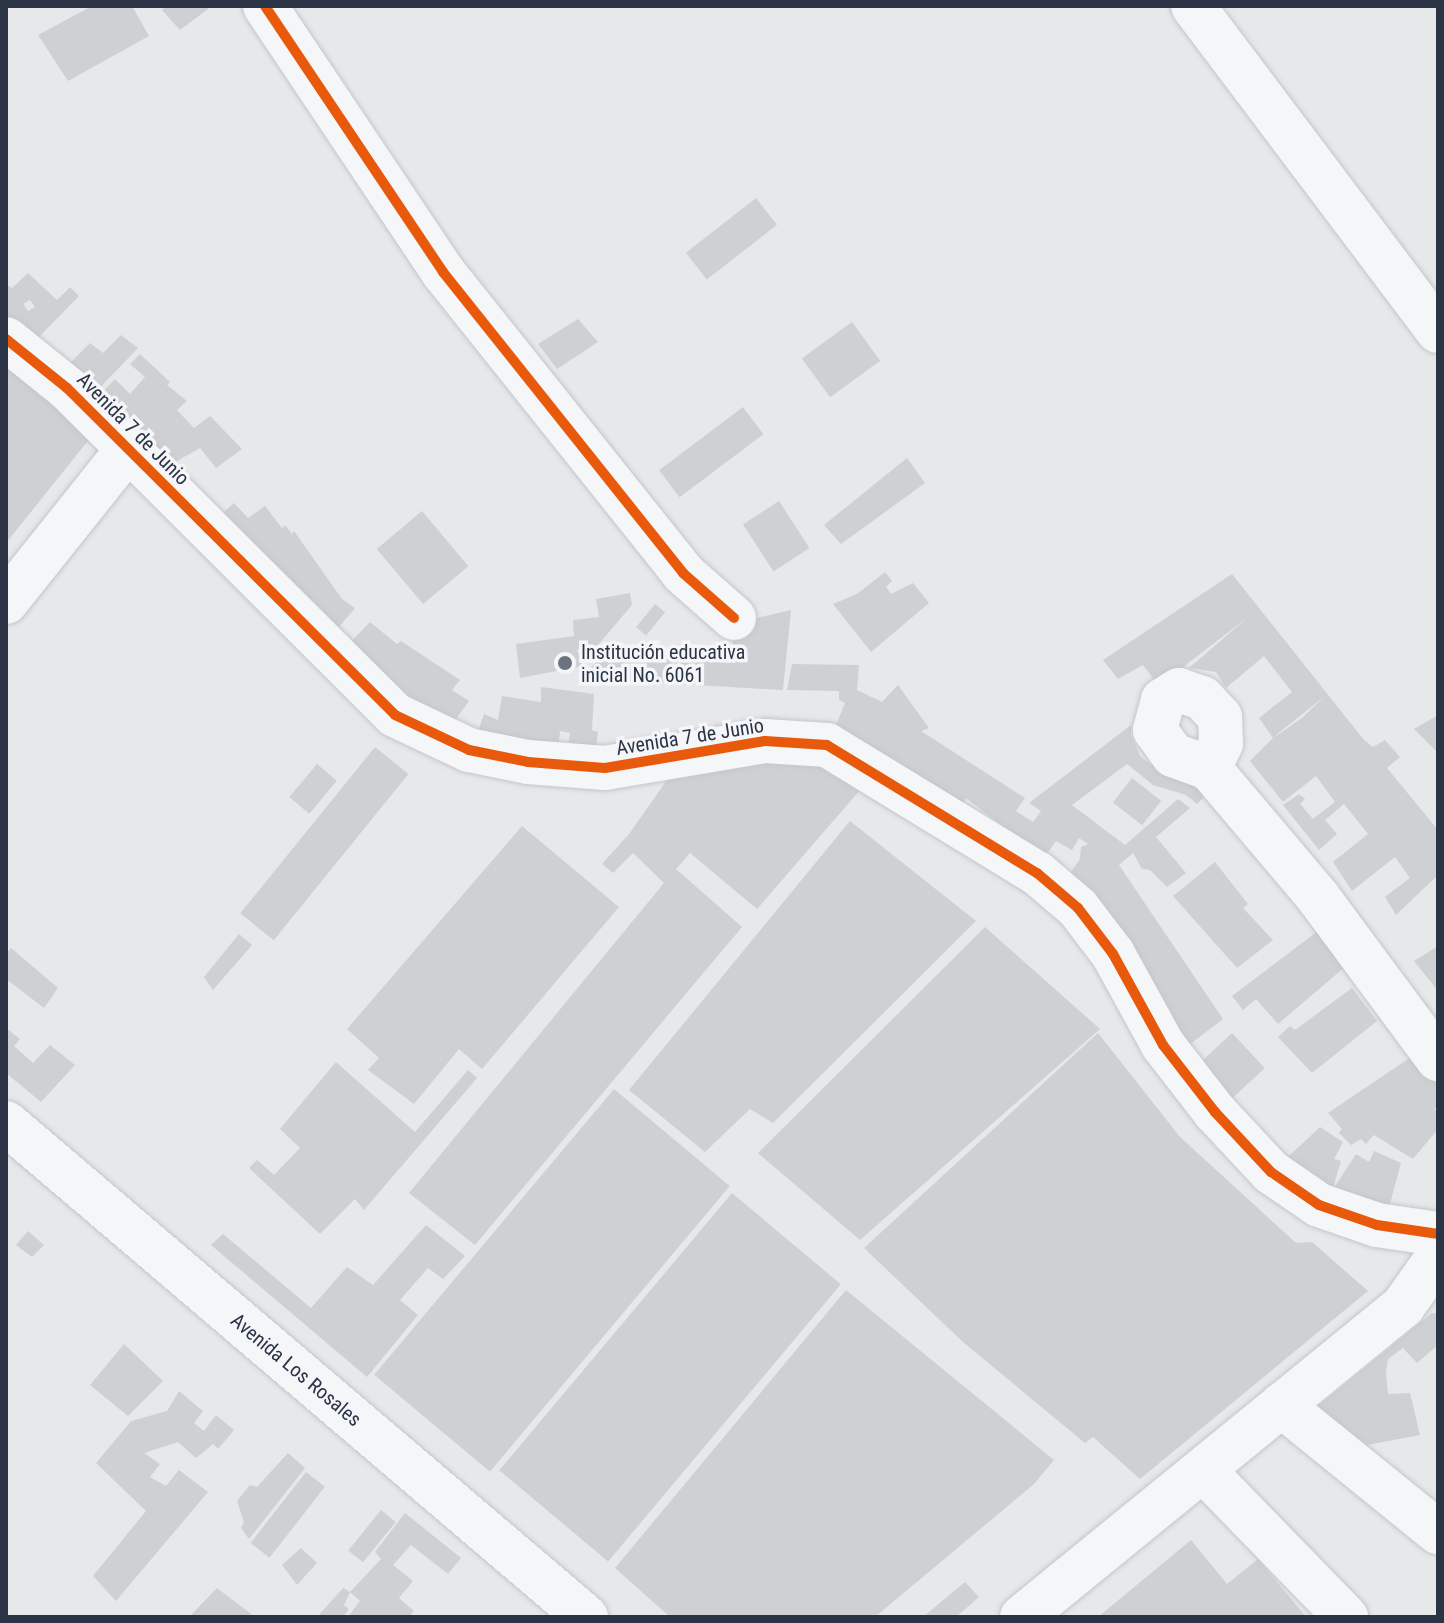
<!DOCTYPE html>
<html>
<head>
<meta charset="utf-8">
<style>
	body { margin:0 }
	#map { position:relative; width:1444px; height:1623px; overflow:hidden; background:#e6e8ea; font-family:"Roboto Condensed",sans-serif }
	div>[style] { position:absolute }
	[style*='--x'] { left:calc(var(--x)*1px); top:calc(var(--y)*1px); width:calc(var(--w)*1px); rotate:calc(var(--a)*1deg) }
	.building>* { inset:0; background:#ced0d3; transform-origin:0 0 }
	.roads { filter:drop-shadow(0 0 2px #c4c6c8) drop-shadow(0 0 2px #c4c6c8) }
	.minor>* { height:44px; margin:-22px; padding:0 22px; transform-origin:22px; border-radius:22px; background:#f5f6f7 }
	.cycleway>* { height:10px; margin:-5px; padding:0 5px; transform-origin:5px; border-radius:5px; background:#e8590c }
	.dots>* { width:22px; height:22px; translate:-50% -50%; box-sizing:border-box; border:4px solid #f4f6f9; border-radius:50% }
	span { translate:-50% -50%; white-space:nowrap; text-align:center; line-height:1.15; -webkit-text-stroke:7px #f4f6f9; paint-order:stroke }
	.street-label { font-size:20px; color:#2b3445 }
	.poi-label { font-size:20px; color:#2b3445 }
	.left { translate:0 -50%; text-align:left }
	.frame { position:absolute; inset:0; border:8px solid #2b3445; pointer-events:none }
</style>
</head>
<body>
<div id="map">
	<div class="building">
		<div style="clip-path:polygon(92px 6px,132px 6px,149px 36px,68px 81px,38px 35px)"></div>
		<div style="clip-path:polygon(167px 6px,212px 6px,180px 30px,162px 10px)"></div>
		<div style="left:756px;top:198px;width:34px;height:89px;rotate:52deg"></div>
		<div style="clip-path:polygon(evenodd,28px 273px,57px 300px,70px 287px,79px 296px,36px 340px,6px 315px,6px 284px,12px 288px,28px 273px,30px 300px,35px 307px,28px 311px,23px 304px,30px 300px)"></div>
		<div style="clip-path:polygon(578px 319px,598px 342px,557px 369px,538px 344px)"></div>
		<div style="left:852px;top:322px;width:48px;height:62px;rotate:54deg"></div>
		<div style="clip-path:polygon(121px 335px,138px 348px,92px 396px,65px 368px,90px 343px,103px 353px)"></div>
		<div style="clip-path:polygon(140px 354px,170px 382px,167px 385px,187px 401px,177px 410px,194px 428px,210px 416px,242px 449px,216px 468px,200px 448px,170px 465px,96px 399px,115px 379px,130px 394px,145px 377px,130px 364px)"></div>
		<div style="clip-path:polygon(6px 364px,91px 437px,6px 543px)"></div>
		<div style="left:743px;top:407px;width:34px;height:105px;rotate:53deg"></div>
		<div style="clip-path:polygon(907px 458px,925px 483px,841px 544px,824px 525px)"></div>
		<div style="left:779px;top:501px;width:56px;height:43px;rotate:57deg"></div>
		<div style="clip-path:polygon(234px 503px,248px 518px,265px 506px,282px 528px,285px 525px,292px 534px,294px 531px,342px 599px,355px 608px,328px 640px,234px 530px,224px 512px)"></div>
		<div style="left:422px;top:511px;width:72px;height:59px;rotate:50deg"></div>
		<div style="clip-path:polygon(885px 572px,892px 581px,886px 587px,891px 594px,913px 583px,929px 603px,871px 652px,833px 604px,857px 594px)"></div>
		<div style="clip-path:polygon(evenodd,1232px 574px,1364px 740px,1373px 747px,1385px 740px,1400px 757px,1387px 768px,1438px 830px,1438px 875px,1396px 915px,1385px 897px,1410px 878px,1395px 857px,1352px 891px,1333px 862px,1368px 834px,1344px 804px,1325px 820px,1337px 834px,1319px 850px,1283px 805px,1299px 794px,1305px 799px,1300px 804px,1313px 819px,1335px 802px,1316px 776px,1283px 802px,1250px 761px,1273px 738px,1259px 718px,1292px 692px,1264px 656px,1226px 688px,1216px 672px,1189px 668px,1247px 618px,1170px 677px,1156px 682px,1143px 665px,1118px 679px,1103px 660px,1232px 574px,1325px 696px,1302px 718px,1276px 736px,1276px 735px,1325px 696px)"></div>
		<div style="clip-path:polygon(630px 593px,632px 605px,593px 651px,577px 649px,582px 666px,520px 678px,516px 644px,574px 636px,573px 620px,599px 617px,596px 599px)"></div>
		<div style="left:655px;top:604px;width:13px;height:30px;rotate:39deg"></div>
		<div style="clip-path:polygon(791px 610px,783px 690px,678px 684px,681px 657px,730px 657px,736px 623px)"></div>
		<div style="clip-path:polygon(370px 622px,397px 644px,401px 641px,460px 680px,452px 690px,469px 701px,451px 726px,414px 703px,345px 648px)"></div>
		<div style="clip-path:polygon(605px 654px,677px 659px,675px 682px,594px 681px,594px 676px,583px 675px)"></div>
		<div style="clip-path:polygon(792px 664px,859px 665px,857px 690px,882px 702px,898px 685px,929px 728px,921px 731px,1025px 798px,1016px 811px,1033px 822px,1041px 811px,1029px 803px,1131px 725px,1131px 735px,1140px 756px,1163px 774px,1191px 783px,1206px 795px,1197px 804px,1186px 795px,1153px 785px,1127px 764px,1072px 805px,1125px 845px,1178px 799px,1190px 808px,1156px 837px,1186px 873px,1167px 887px,1150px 870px,1142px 869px,1133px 853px,1119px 865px,1223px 1019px,1185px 1048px,1066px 879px,1080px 859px,1081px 847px,1088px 844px,1079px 838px,1072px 850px,1056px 841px,1044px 858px,966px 798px,963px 804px,832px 735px,845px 703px,839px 700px,839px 691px,787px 690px)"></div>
		<div style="clip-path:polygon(541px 687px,594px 694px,592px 730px,598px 732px,596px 749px,568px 746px,570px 733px,560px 731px,558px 754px,475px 740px,484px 714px,498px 720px,502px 696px,541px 702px)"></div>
		<div style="clip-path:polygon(1438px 715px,1438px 753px,1414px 729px)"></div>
		<div style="left:375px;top:747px;width:43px;height:214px;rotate:39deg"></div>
		<div style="clip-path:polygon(806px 753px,867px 782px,757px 909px,690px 853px,676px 869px,742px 927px,475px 1245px,409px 1193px,664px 883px,633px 853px,613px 873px,602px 864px,629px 834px,674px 770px)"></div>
		<div style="left:317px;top:764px;width:26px;height:43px;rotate:40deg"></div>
		<div style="left:1132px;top:778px;width:37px;height:31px;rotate:38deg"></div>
		<div style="clip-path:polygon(850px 821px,976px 921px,773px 1123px,750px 1109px,705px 1152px,629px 1090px)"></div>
		<div style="clip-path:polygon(522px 826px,619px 907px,482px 1069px,459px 1049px,414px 1104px,368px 1070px,379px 1058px,347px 1029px)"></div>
		<div style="clip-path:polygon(1215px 862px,1248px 904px,1243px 908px,1273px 940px,1237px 968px,1173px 896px)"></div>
		<div style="clip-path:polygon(985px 927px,1100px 1029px,860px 1240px,758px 1153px)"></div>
		<div style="clip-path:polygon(1318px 931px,1346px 966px,1278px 1024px,1256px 999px,1243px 1010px,1232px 996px)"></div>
		<div style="clip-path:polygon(239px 934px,252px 945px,213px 990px,204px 977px)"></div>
		<div style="clip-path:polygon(1438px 946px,1438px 991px,1414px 961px)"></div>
		<div style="clip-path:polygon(11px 948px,58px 988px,44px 1008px,6px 979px,6px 954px)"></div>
		<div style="clip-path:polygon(1352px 988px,1377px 1021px,1312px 1073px,1278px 1037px,1290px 1026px,1295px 1030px)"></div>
		<div style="clip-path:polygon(6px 1028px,20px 1039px,14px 1046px,33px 1063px,50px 1045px,75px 1065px,41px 1102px,6px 1073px)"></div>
		<div style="clip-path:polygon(1098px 1033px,1180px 1137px,1296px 1243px,1312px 1242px,1368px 1291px,1140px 1479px,1093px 1437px,1085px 1443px,963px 1342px,864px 1248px)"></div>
		<div style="left:1232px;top:1033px;width:48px;height:49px;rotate:47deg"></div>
		<div style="clip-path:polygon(1417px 1053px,1438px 1080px,1438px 1106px,1434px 1109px,1438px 1112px,1438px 1129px,1413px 1159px,1374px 1135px,1366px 1144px,1361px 1139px,1351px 1145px,1339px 1133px,1342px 1129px,1328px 1113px)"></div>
		<div style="clip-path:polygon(336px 1062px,415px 1132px,468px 1070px,477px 1078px,364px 1210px,355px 1199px,320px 1234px,249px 1168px,257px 1160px,274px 1175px,300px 1148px,280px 1129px)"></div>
		<div style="left:614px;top:1089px;width:151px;height:373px;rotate:40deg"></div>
		<div style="clip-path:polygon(1320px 1127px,1343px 1142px,1334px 1159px,1341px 1161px,1332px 1191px,1356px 1154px,1369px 1162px,1374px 1151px,1401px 1163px,1387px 1215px,1332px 1191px,1288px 1157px)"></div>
		<div style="left:732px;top:1193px;width:142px;height:362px;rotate:40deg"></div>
		<div style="clip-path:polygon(426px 1225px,465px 1256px,443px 1279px,428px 1268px,400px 1300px,418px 1315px,367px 1377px,211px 1245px,223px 1234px,311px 1308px,347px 1267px,373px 1285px)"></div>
		<div style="clip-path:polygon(28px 1231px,44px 1245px,32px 1257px,16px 1245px)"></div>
		<div style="clip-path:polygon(846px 1290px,1054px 1460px,1034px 1484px,875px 1617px,670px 1617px,615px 1568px)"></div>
		<div style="clip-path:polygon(1432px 1313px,1438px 1314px,1438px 1345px,1417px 1363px,1403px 1348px,1388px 1359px,1386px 1373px,1388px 1394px,1410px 1393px,1420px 1435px,1367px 1445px,1317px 1407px)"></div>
		<div style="clip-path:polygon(124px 1344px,163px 1381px,128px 1416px,90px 1385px)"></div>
		<div style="clip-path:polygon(179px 1391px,203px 1411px,194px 1423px,204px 1431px,216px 1415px,234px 1430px,218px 1449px,213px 1444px,196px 1458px,178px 1442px,144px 1453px,160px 1464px,150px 1477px,166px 1486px,179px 1470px,208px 1492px,116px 1601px,93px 1576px,146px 1511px,96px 1463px,131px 1421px,167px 1411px)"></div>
		<div style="clip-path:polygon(288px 1453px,305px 1468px,249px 1539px,241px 1528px,244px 1522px,237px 1501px,250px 1485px,257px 1487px)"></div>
		<div style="left:306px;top:1472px;width:24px;height:90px;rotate:38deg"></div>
		<div style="left:381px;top:1510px;width:19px;height:52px;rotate:39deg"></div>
		<div style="clip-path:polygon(405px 1513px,461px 1558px,448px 1574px,411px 1545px,393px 1565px,413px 1581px,399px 1598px,414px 1611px,409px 1617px,348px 1617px,360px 1601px,350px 1592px,381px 1559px,375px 1552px)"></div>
		<div style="clip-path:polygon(1191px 1540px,1227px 1584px,1258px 1559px,1306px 1617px,1098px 1617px)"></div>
		<div style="clip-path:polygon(301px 1548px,317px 1563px,297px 1585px,282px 1565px)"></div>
		<div style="clip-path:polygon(965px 1582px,979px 1597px,956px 1617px,923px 1617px)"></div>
		<div style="clip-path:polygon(217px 1588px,255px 1617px,189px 1617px)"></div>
		<div style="clip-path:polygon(343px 1588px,350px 1592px,344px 1605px,349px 1609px,343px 1617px,317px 1617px)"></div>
	</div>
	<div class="roads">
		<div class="minor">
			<div style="--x:265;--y:6;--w:320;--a:56.2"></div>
			<div style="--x:443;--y:272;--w:385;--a:51.4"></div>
			<div style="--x:683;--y:573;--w:68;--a:41.4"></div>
			<div style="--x:1193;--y:6;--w:407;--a:53"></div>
			<div style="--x:6;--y:339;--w:78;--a:38.8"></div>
			<div style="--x:67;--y:388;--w:463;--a:44.9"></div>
			<div style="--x:395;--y:715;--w:82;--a:25.3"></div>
			<div style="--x:469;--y:750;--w:60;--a:11.5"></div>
			<div style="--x:528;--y:762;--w:77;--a:4.5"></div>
			<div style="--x:605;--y:768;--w:162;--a:-9.6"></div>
			<div style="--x:765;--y:741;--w:62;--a:3.7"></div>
			<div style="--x:827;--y:745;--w:246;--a:31.4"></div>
			<div style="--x:1037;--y:873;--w:54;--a:40.5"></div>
			<div style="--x:1078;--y:908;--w:58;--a:52.7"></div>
			<div style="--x:1113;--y:954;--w:104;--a:61.2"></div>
			<div style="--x:1163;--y:1045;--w:85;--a:52.2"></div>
			<div style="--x:1215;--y:1112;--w:82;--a:47"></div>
			<div style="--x:1271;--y:1172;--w:58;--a:34.5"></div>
			<div style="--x:1319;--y:1205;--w:61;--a:19"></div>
			<div style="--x:1377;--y:1225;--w:62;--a:8.4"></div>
			<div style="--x:6;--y:602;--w:196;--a:-51.4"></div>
			<div style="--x:1209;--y:768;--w:28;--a:-64"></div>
			<div style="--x:1221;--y:743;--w:26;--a:-92"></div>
			<div style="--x:1220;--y:717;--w:26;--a:-133"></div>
			<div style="--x:1202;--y:698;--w:24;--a:-161"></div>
			<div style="--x:1179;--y:690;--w:19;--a:148"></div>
			<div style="--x:1163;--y:700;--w:31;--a:105"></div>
			<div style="--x:1155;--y:730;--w:31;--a:54"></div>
			<div style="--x:1173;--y:755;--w:38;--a:20"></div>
			<div style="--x:1209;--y:768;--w:169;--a:49.8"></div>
			<div style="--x:1318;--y:897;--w:202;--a:53.5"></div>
			<div style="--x:6;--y:1123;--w:762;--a:40.42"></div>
			<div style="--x:1281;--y:1405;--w:202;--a:39"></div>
			<div style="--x:1204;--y:1471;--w:204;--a:45.8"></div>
			<div style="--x:1022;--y:1617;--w:492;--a:-39.2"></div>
			<div style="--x:1403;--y:1306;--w:60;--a:-54.5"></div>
		</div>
	</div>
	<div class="cycleway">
		<div style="--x:265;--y:6;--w:320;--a:56.2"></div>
		<div style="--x:443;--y:272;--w:385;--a:51.4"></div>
		<div style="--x:683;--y:573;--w:68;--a:41.4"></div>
		<div style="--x:6;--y:339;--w:78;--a:38.8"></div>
		<div style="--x:67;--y:388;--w:463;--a:44.9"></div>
		<div style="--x:395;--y:715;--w:82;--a:25.3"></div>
		<div style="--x:469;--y:750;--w:60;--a:11.5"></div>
		<div style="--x:528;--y:762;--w:77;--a:4.5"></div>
		<div style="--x:605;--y:768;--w:162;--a:-9.6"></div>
		<div style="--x:765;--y:741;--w:62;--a:3.7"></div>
		<div style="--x:827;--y:745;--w:246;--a:31.4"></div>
		<div style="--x:1037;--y:873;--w:54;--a:40.5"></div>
		<div style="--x:1078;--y:908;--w:58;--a:52.7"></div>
		<div style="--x:1113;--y:954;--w:104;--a:61.2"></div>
		<div style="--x:1163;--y:1045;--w:85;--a:52.2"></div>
		<div style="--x:1215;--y:1112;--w:82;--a:47"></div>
		<div style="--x:1271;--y:1172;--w:58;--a:34.5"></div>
		<div style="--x:1319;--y:1205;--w:61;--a:19"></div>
		<div style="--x:1377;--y:1225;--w:62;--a:8.4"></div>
	</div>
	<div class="dots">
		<div style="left:565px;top:663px;background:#6c737f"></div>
	</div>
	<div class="street-label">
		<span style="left:133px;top:429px;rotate:45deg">Avenida 7 de Junio</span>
		<span style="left:690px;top:737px;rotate:-9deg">Avenida 7 de Junio</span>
		<span style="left:296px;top:1370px;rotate:40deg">Avenida Los Rosales</span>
	</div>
	<div class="poi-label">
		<span class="left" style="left:581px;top:664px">Institución educativa<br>inicial No. 6061</span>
	</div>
	<div class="frame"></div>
</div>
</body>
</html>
